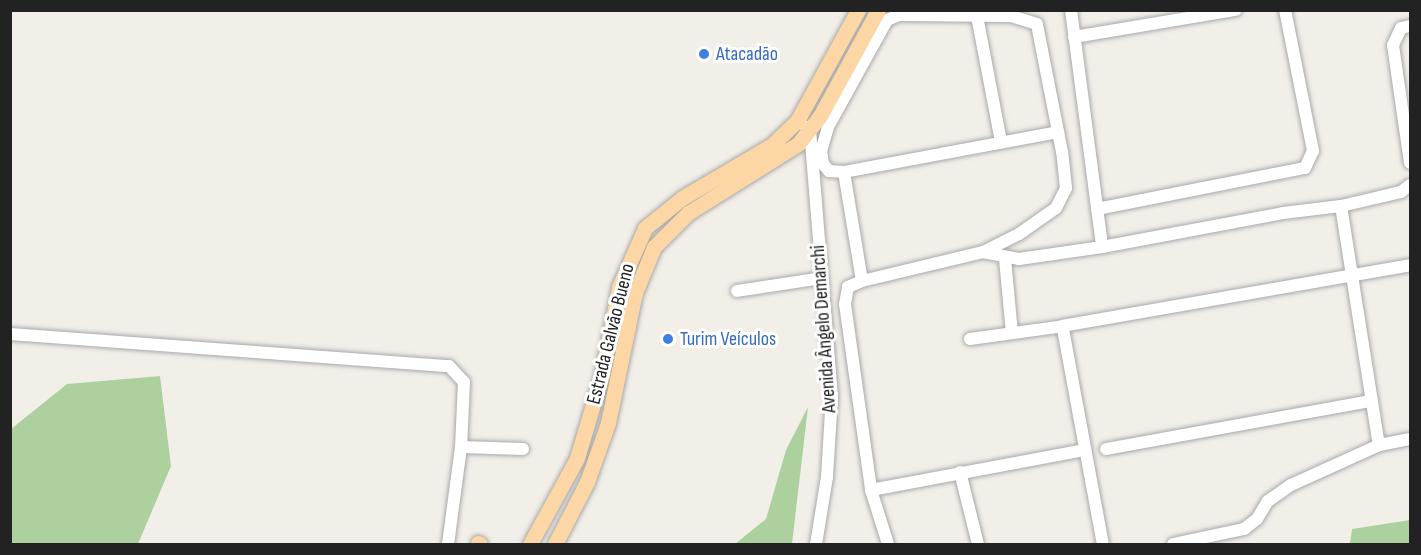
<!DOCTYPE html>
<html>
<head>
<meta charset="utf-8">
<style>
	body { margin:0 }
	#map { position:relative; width:1421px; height:555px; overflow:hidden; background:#f2efe9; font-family:"Sofia Sans Condensed",sans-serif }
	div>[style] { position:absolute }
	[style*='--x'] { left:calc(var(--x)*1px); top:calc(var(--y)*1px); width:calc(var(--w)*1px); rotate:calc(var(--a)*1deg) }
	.forest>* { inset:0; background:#add19e }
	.roads { filter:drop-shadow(0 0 2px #a9a9a9) drop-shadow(0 0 2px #a9a9a9) }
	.minor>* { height:12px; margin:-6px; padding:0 6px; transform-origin:6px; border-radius:6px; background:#fff }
	.major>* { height:15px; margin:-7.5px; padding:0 7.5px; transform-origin:7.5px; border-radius:7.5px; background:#fcd6a4 }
	.dots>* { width:16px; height:16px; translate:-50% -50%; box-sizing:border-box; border:3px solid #fff; border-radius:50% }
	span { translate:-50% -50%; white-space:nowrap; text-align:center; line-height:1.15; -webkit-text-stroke:6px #fff; paint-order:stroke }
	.shop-label { font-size:20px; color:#366cbe }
	.left { translate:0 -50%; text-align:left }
	.street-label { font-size:20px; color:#222 }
	.frame { position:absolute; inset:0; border:12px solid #222; pointer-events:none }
</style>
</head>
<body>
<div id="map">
	<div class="forest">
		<div style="clip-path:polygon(160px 376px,171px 466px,138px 544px,11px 544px,11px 429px,67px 384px)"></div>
		<div style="clip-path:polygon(808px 407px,792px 544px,735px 544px,766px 519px,786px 450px)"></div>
		<div style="clip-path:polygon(1410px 520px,1410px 544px,1350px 544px,1352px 529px)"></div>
	</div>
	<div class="roads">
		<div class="minor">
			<div style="--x:1071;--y:10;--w:239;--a:82.5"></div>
			<div style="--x:977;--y:16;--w:128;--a:79.2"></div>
			<div style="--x:1410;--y:26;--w:9;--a:167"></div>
			<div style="--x:1401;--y:28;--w:19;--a:115"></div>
			<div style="--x:1393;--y:45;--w:119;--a:81.8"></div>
			<div style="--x:1074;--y:37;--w:164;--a:-9.5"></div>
			<div style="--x:806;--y:127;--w:5;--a:37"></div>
			<div style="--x:810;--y:130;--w:266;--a:85.3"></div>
			<div style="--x:832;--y:395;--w:82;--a:93.5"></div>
			<div style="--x:827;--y:477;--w:68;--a:99.3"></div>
			<div style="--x:844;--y:172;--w:110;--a:80.6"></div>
			<div style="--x:862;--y:281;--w:15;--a:157"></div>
			<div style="--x:848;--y:287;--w:17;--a:100"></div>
			<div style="--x:845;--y:304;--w:188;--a:82"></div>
			<div style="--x:871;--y:490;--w:57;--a:72.5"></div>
			<div style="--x:1341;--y:206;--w:242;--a:81"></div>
			<div style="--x:1097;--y:209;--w:212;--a:-11.2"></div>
			<div style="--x:1305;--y:168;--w:19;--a:-65"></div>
			<div style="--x:1313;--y:151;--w:144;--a:-101.2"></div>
			<div style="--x:983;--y:252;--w:37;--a:11"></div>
			<div style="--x:1019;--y:259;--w:84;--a:-8.2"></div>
			<div style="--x:1102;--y:247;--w:184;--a:-10.6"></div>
			<div style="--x:1283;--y:213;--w:58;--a:-6.9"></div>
			<div style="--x:1341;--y:206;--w:62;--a:-13.1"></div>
			<div style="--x:1401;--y:192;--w:11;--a:-38"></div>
			<div style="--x:1005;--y:259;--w:74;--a:84.6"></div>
			<div style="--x:862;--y:281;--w:124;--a:-13.5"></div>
			<div style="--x:983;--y:252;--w:40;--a:-26.6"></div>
			<div style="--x:1019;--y:234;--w:45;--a:-35.1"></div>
			<div style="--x:1056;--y:208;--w:22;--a:-63"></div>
			<div style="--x:1066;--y:188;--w:36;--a:-96"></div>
			<div style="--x:1062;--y:152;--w:130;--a:-101.1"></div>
			<div style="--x:1037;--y:24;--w:28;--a:-163"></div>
			<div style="--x:1010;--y:16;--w:111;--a:-179.5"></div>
			<div style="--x:899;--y:15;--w:13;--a:157"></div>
			<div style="--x:887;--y:20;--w:122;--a:118.9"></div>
			<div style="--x:828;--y:127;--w:25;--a:106"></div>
			<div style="--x:821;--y:151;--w:13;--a:81"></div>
			<div style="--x:823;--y:164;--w:9;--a:49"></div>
			<div style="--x:829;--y:171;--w:15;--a:4"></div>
			<div style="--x:844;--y:172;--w:218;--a:-10.6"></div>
			<div style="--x:737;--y:291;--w:86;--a:-8.7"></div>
			<div style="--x:1062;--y:326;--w:353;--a:-9.9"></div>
			<div style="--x:10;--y:334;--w:440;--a:4.2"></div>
			<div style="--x:449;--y:366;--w:22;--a:47"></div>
			<div style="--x:464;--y:382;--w:65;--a:92.6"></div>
			<div style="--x:461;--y:447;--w:98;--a:97.6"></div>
			<div style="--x:970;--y:339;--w:89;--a:-7.8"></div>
			<div style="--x:1058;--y:327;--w:5;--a:22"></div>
			<div style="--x:1063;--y:329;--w:219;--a:79.5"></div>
			<div style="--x:461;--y:447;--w:62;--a:1.8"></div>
			<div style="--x:1106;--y:449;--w:269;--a:-10.3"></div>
			<div style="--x:960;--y:472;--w:74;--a:76"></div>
			<div style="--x:871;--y:490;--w:218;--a:-10.6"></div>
			<div style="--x:1173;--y:544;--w:73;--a:-11.9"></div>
			<div style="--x:1244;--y:529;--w:16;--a:-38"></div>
			<div style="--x:1257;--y:519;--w:21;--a:-59"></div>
			<div style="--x:1268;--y:501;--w:28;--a:-35"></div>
			<div style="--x:1291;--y:485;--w:97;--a:-24.4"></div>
			<div style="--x:1379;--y:445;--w:32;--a:-11"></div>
		</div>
		<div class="major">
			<div style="--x:478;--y:543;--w:2;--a:27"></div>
			<div style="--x:530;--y:544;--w:98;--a:-61.3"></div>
			<div style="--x:577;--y:458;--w:88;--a:-73.4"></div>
			<div style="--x:602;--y:374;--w:89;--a:-78.9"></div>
			<div style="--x:619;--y:287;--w:64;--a:-66.2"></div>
			<div style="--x:645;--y:228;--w:48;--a:-39"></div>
			<div style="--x:682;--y:198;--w:104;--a:-30.5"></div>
			<div style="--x:772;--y:145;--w:35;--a:-44"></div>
			<div style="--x:797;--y:121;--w:127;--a:-61.2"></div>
			<div style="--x:555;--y:544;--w:70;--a:-62.7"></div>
			<div style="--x:587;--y:482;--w:63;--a:-70.4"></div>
			<div style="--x:608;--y:423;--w:133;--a:-78.3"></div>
			<div style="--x:635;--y:293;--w:50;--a:-67.6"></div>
			<div style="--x:654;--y:247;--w:48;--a:-45"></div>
			<div style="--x:688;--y:213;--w:130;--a:-32.1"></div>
			<div style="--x:798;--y:144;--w:36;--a:-52"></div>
			<div style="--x:820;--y:116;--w:121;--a:-61.3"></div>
		</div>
	</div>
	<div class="dots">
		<div style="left:704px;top:54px;background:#3f7fe0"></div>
		<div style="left:668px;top:339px;background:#3f7fe0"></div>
	</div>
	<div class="shop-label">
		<span class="left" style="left:716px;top:54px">Atacadão</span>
		<span class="left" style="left:680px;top:339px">Turim Veículos</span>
	</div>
	<div class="street-label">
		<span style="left:824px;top:329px;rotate:-94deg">Avenida Ângelo Demarchi</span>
		<span style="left:611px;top:334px;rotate:-76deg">Estrada Galvão Bueno</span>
	</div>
	<div class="frame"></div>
</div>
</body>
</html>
